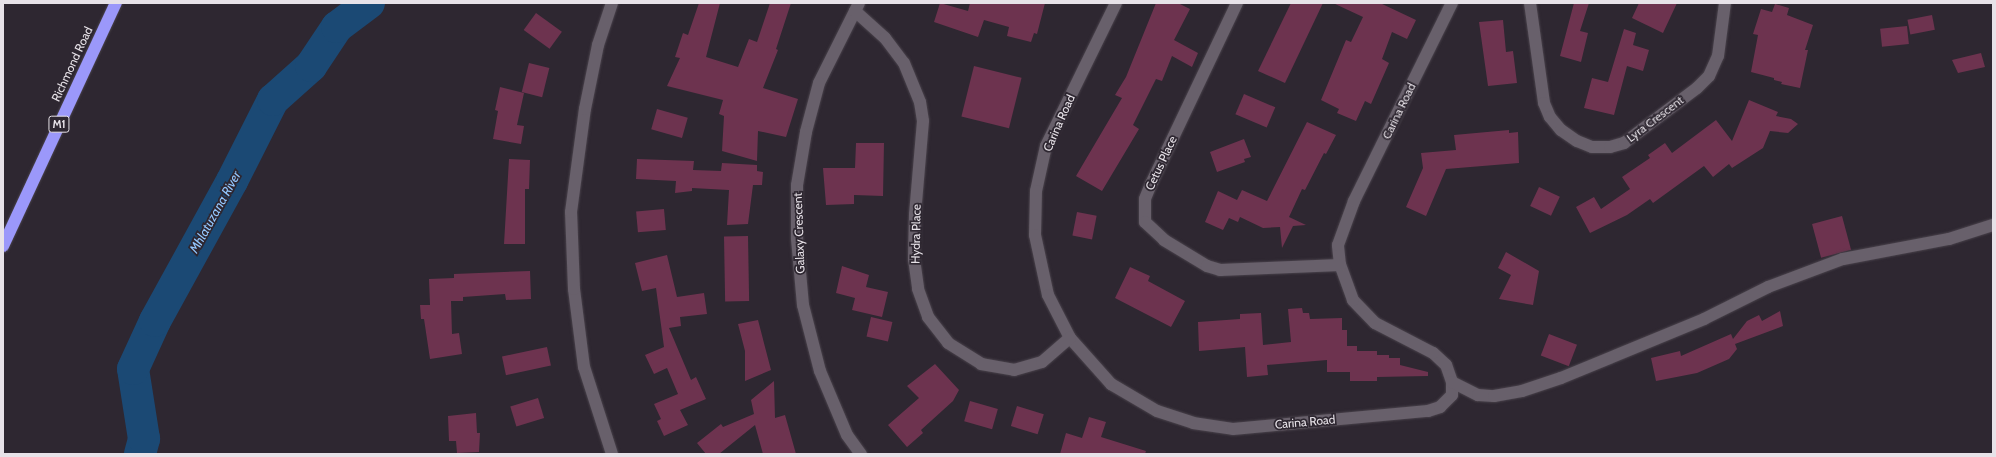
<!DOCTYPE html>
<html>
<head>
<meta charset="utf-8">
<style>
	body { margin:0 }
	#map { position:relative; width:1996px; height:457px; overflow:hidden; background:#2e2731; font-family:Cabin,sans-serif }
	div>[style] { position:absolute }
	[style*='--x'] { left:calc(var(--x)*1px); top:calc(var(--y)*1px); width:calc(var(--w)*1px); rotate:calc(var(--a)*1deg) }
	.river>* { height:32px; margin:-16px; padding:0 16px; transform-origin:16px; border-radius:16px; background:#1b4974 }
	.building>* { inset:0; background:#6d334f; transform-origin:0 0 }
	.roads { filter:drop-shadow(0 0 1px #49424b) drop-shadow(0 0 1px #49424b) }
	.street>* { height:12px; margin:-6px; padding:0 6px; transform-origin:6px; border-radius:6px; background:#68606b }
	.highway>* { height:12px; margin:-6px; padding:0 6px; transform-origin:6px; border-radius:6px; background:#9b98fa }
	span { translate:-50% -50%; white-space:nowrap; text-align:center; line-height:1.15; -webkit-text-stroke:3.5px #2e2731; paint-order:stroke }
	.shield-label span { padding:1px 3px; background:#2e2731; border:1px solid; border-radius:3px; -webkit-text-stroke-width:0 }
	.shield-label { font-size:11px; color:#e7e2e8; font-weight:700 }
	.street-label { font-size:12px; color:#e7e2e8 }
	.water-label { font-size:13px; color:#94c8ff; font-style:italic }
	.frame { position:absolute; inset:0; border:4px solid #e7e2e8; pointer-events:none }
</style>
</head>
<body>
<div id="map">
	<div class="river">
		<div style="--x:140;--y:454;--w:16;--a:-75"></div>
		<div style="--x:144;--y:439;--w:71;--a:-98.9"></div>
		<div style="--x:133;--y:369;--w:53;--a:-65.4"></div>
		<div style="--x:155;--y:321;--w:160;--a:-61.2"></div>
		<div style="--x:232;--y:181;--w:91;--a:-63.2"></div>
		<div style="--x:273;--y:100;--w:51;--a:-41.8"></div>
		<div style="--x:311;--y:66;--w:47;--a:-56.3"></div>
		<div style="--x:337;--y:27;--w:40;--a:-37"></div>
	</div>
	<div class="building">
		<div style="clip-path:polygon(699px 3px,720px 3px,706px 57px,738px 67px,749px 39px,757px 42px,770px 3px,791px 3px,776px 49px,778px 50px,763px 88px,798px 99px,786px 137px,758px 131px,757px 161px,722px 151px,724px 116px,719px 114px,723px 100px,667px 86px,680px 58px,675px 57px,683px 33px,688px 35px)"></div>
		<div style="clip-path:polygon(940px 3px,968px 11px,970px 3px,1045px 3px,1037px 34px,1034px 33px,1031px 42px,1007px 36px,1009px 27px,984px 20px,978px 37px,934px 22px)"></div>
		<div style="clip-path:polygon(1156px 3px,1178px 3px,1190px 9px,1174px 40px,1198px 53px,1192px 67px,1172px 56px,1162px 81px,1156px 79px,1133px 125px,1139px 129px,1102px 191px,1076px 176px,1122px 98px,1115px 95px,1126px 77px)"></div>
		<div style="clip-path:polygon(1291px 3px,1323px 3px,1285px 83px,1258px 71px)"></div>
		<div style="clip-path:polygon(1333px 3px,1380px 3px,1416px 20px,1407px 39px,1392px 32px,1382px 59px,1389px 63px,1371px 104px,1365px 101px,1356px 121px,1337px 113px,1339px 109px,1321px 100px,1346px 40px,1351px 42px,1363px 17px)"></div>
		<div style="clip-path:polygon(1574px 3px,1589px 3px,1580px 31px,1588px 33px,1581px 62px,1560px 56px)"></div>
		<div style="clip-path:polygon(1639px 3px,1677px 3px,1663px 33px,1632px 18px)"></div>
		<div style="clip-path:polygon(1775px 4px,1789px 8px,1787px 15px,1813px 25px,1805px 50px,1808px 50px,1800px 88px,1781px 84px,1782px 82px,1774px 80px,1774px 78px,1751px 72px,1758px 35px,1753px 34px,1761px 9px,1772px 12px)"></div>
		<div style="left:536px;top:13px;width:32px;height:21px;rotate:36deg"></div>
		<div style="left:1932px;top:15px;width:15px;height:25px;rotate:79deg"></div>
		<div style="clip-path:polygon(1503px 20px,1506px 52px,1513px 51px,1517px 83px,1488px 86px,1479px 22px)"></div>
		<div style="left:1907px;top:26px;width:18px;height:27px;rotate:84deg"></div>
		<div style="clip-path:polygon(1624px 29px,1636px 33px,1633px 45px,1649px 50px,1643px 71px,1627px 66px,1614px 115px,1584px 108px,1592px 78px,1608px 82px)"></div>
		<div style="clip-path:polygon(1981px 53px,1985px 67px,1958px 73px,1952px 60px)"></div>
		<div style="left:529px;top:63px;width:21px;height:30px;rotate:14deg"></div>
		<div style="left:974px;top:66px;width:49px;height:52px;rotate:14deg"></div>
		<div style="clip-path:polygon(500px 87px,524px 93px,517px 125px,524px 126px,521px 144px,493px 139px,498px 111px,495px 110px)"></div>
		<div style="left:1244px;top:94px;width:34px;height:22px;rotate:23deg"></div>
		<div style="clip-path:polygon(1749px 100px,1778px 112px,1776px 116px,1791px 119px,1798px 124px,1788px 133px,1770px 131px,1763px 148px,1732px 168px,1729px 164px,1713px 177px,1704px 166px,1653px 203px,1650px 199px,1627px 215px,1590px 233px,1576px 207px,1594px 197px,1601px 209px,1630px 189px,1622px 177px,1650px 158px,1648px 155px,1665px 143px,1672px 153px,1716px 120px,1732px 141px)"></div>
		<div style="left:657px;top:109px;width:32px;height:21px;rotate:16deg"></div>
		<div style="clip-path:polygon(1307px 122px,1336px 135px,1326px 154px,1324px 153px,1305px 190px,1302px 189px,1289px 217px,1306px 225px,1293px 226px,1282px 248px,1280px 227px,1263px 228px,1240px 217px,1238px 222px,1229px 218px,1223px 230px,1205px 222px,1218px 191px,1237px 200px,1242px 190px,1267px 201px)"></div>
		<div style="clip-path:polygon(1509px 130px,1509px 133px,1518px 132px,1519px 163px,1446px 169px,1426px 216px,1406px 207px,1423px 168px,1421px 153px,1456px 150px,1454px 135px)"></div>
		<div style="clip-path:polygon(1244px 139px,1251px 157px,1244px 159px,1245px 162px,1217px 172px,1210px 152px)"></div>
		<div style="clip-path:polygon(856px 143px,884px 143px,883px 196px,854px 195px,854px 204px,826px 205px,823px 168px,855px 168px)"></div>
		<div style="clip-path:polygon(509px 159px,530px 160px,529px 189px,525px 189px,525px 244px,504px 244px)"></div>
		<div style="clip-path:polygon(637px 159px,694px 161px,693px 170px,721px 171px,722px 163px,757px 165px,757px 171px,763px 172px,762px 185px,753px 185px,748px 224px,727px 225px,729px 190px,692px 188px,692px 191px,675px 193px,676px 181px,636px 179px)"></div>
		<div style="left:1539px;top:187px;width:23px;height:21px;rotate:25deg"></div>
		<div style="left:664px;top:209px;width:21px;height:28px;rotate:85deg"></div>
		<div style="left:1077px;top:212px;width:20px;height:24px;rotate:11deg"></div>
		<div style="left:1842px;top:216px;width:35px;height:31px;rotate:75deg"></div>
		<div style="left:748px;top:236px;width:65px;height:24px;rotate:89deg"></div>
		<div style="clip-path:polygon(1506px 252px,1539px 271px,1533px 305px,1499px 299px,1511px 275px,1498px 268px)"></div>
		<div style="clip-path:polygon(667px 255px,677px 297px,704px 293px,707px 314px,680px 317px,681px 326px,669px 328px,691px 380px,696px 377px,706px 399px,680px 410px,688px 425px,664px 436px,657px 421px,661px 419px,654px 404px,678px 394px,667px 368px,654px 374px,645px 355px,664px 347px,656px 288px,642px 291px,635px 263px)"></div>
		<div style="clip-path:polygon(842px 266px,869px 275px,866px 287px,888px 292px,882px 317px,852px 310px,855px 298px,836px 293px)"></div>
		<div style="clip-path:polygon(1130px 267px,1150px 276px,1148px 281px,1185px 301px,1171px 327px,1115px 298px)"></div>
		<div style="clip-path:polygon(530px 271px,531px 299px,506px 300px,505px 294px,463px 297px,463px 301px,451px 301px,452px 334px,459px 333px,462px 354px,430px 359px,424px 319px,421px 319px,420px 305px,430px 305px,429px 279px,454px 278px,454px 274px)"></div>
		<div style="clip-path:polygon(1302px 308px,1303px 313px,1309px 313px,1310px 319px,1342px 318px,1342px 330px,1347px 330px,1347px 346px,1357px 346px,1357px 351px,1377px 351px,1377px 355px,1389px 355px,1389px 358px,1400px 358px,1400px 365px,1428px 372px,1428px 376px,1377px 377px,1377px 381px,1350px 381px,1350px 372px,1327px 372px,1327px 360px,1267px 365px,1268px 375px,1247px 377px,1245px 347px,1199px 351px,1198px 322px,1240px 319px,1240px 314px,1261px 313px,1263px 345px,1291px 342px,1288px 309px)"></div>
		<div style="clip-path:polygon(1780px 311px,1783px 326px,1735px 344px,1737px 349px,1729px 359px,1697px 373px,1656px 381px,1651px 358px,1680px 351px,1681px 356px,1731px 334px,1733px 339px,1747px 321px,1759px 315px,1762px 321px)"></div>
		<div style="left:871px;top:317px;width:22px;height:20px;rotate:13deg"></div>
		<div style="clip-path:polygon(758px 320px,771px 370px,745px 381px,745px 351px,738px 324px)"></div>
		<div style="left:1549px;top:334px;width:30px;height:23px;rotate:21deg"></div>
		<div style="left:547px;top:347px;width:19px;height:46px;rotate:78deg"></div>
		<div style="clip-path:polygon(935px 364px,959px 390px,953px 401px,921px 430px,923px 433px,907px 447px,888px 425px,919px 398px,907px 386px)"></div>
		<div style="clip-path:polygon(774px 381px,775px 418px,785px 415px,796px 454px,763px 454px,755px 425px,719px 454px,706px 454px,697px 443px,721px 424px,723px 427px,754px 414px,751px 400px)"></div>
		<div style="left:538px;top:398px;width:21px;height:29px;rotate:73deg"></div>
		<div style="left:970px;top:401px;width:29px;height:21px;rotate:16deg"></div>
		<div style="left:1017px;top:406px;width:28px;height:21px;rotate:17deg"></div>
		<div style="clip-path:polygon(476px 413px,477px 433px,480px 433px,479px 452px,457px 453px,456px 441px,449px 441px,448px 416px)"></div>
		<div style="clip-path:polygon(1089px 417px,1106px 422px,1101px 437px,1146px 451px,1145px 454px,1060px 454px,1066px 433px,1082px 438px)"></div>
	</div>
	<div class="roads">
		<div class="street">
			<div style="--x:859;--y:3;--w:89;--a:116.6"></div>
			<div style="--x:819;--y:83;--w:51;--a:104.9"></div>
			<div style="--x:806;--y:132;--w:54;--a:99.6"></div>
			<div style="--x:797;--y:185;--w:54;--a:90"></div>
			<div style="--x:797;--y:239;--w:66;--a:84.8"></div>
			<div style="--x:803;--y:305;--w:68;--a:75.6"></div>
			<div style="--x:820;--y:371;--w:69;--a:67.1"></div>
			<div style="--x:847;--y:435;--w:24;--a:54"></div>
			<div style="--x:1116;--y:3;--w:159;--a:116.1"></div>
			<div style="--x:1046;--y:146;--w:46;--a:102.5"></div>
			<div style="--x:1036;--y:191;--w:44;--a:91.3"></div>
			<div style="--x:1035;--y:235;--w:61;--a:77.8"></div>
			<div style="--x:1048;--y:295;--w:48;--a:62.9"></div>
			<div style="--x:1070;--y:338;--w:62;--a:48.3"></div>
			<div style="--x:1111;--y:384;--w:53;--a:30.4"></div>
			<div style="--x:1157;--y:411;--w:38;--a:18"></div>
			<div style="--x:1193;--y:423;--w:40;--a:8.5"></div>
			<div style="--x:1233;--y:429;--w:196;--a:-5.3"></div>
			<div style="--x:1428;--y:411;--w:13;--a:-18"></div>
			<div style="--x:1440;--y:407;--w:17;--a:-45"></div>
			<div style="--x:1452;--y:395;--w:13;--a:-90"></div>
			<div style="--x:1452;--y:382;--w:18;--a:-109"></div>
			<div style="--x:1446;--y:365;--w:18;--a:-137"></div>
			<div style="--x:1433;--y:353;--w:65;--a:-152.7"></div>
			<div style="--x:1375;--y:323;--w:32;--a:-134"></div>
			<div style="--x:1353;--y:300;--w:37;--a:-110"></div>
			<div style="--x:1340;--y:265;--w:20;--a:-96"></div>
			<div style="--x:1338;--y:245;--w:47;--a:-70"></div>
			<div style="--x:1354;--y:201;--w:221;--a:-63.7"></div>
			<div style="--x:1237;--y:3;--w:200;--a:115.4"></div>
			<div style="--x:1151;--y:184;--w:16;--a:112"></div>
			<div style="--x:1145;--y:199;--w:23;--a:90"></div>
			<div style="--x:1145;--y:222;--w:26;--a:43"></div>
			<div style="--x:1164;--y:240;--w:50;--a:31.2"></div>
			<div style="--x:1207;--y:266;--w:14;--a:17"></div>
			<div style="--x:1220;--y:270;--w:120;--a:-2.4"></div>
			<div style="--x:1530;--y:3;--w:101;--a:82"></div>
			<div style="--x:1544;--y:103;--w:15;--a:67"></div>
			<div style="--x:1550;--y:117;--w:17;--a:50"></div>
			<div style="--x:1561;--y:130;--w:19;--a:35"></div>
			<div style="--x:1577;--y:141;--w:16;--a:22"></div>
			<div style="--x:1592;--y:147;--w:18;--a:0"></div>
			<div style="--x:1610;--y:147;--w:15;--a:-16"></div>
			<div style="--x:1624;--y:143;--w:91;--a:-37"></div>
			<div style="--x:1697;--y:88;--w:17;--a:-45"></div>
			<div style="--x:1709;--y:76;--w:22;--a:-66"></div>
			<div style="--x:1718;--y:56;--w:53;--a:-82.5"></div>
			<div style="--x:855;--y:11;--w:40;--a:42"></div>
			<div style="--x:885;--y:38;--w:31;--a:53"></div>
			<div style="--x:904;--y:63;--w:42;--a:67.7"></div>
			<div style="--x:920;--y:102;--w:19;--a:81"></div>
			<div style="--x:923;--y:121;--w:93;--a:94.9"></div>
			<div style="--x:915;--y:214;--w:45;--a:91.3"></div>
			<div style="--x:914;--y:259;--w:30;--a:82"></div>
			<div style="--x:918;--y:289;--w:30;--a:70"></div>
			<div style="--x:928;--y:317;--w:33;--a:52"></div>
			<div style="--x:948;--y:343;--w:39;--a:32"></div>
			<div style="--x:981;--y:364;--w:34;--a:10"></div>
			<div style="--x:1014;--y:370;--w:29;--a:-16"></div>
			<div style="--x:1042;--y:362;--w:37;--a:-41"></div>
			<div style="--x:1452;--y:382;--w:29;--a:27"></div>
			<div style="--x:1478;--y:395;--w:16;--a:4"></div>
			<div style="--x:1494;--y:396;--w:28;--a:-10"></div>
			<div style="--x:1522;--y:391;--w:41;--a:-18.4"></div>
			<div style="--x:1561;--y:378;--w:155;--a:-22.4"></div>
			<div style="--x:1704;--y:319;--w:72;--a:-26.6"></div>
			<div style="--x:1768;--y:287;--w:80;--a:-20.5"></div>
			<div style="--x:1843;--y:259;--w:108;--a:-10.7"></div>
			<div style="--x:1949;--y:239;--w:46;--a:-17.7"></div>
			<div style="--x:612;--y:454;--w:91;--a:-107.8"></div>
			<div style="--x:584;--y:367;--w:79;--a:-97.3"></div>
			<div style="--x:574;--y:289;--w:77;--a:-92.2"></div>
			<div style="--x:571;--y:212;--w:104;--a:-82.3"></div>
			<div style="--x:585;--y:109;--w:65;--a:-78.5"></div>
			<div style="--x:598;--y:45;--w:44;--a:-71.6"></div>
		</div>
		<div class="highway">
			<div style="--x:3;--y:246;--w:268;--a:-65.1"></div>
		</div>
	</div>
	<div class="shield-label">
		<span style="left:59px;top:124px">M1</span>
	</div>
	<div class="street-label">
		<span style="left:72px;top:64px;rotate:-65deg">Richmond Road</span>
		<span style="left:1399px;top:111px;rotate:-64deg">Carina Road</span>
		<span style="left:1655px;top:119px;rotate:-37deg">Lyra Crescent</span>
		<span style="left:1059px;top:123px;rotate:-66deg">Carina Road</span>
		<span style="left:1161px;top:163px;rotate:-65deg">Cetus Place</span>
		<span style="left:799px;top:233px;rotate:-92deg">Galaxy Crescent</span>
		<span style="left:916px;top:234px;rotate:-89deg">Hydra Place</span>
		<span style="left:1305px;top:422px;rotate:-5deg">Carina Road</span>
	</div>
	<div class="water-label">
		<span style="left:215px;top:212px;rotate:-61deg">Mhlatuzana River</span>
	</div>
	<div class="frame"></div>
</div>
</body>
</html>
